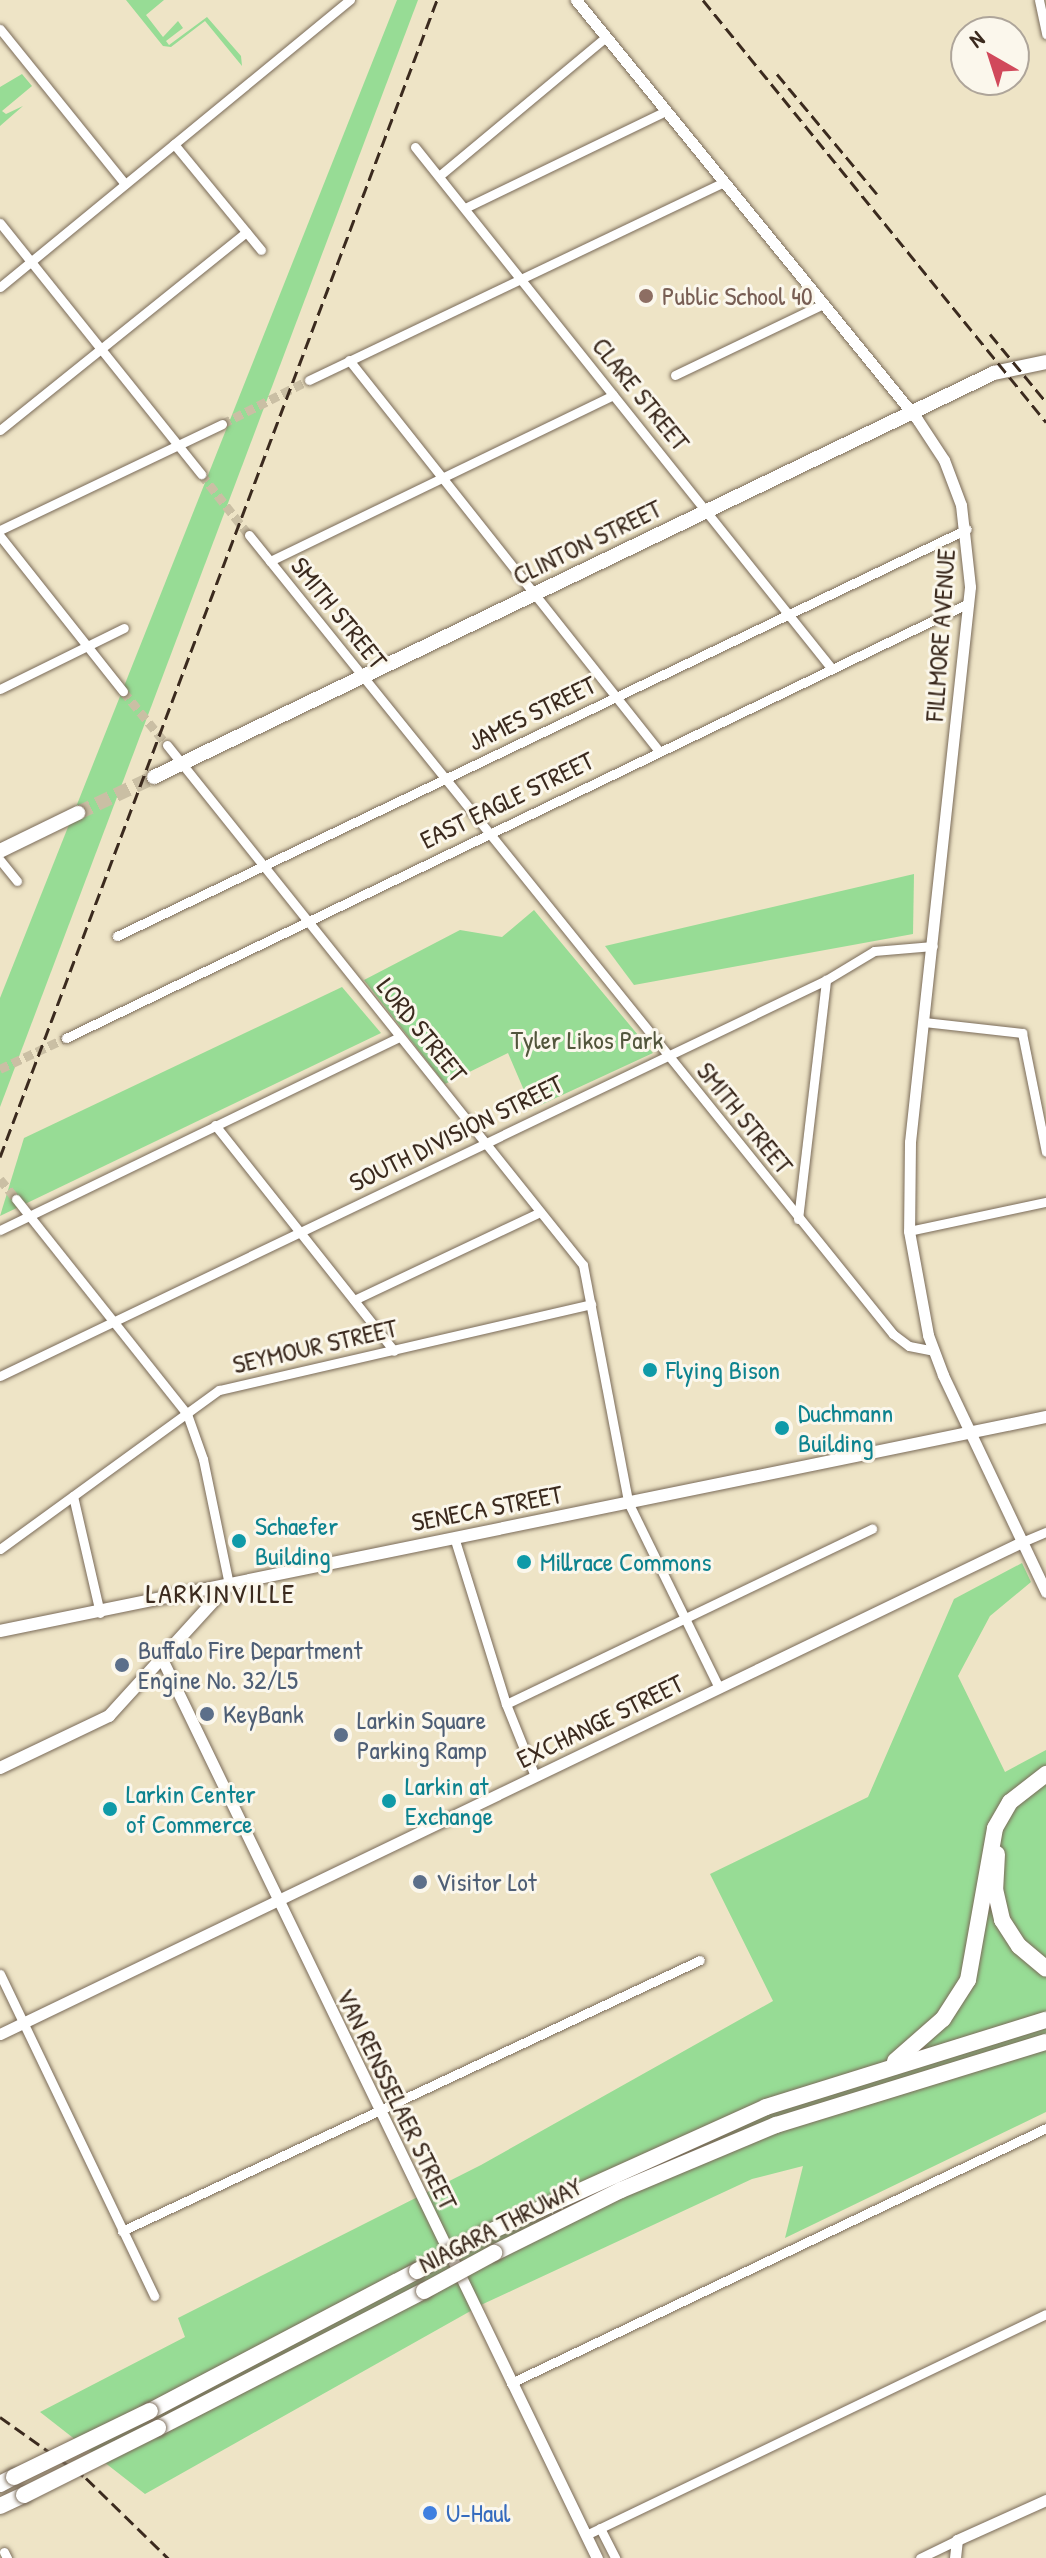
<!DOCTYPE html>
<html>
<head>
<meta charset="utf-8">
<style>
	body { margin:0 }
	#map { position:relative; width:1046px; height:2558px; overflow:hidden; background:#eee4c6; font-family:"Patrick Hand",sans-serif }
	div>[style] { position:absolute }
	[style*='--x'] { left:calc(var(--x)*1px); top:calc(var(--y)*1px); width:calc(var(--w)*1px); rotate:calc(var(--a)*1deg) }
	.green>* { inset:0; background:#97dc95 }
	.minor-tunnel>* { height:9px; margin-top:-4.5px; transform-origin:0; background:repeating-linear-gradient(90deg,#cabfa4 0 9px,transparent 0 13.5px) }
	.primary-tunnel>* { height:14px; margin-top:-7px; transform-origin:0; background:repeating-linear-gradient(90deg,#cabfa4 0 14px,transparent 0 21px) }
	.roads { filter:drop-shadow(0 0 2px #7a6b59) drop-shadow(0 0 2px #7a6b59) }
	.minor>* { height:9px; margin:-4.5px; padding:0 4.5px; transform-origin:4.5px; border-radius:4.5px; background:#fff }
	.tertiary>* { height:11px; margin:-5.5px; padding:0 5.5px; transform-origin:5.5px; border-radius:5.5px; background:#fff }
	.secondary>* { height:12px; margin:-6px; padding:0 6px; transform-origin:6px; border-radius:6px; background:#fff }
	.primary>* { height:14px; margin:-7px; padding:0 7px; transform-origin:7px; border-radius:7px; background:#fff }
	.motorway>* { height:16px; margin:-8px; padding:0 8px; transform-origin:8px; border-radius:8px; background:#fff }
	.rail>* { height:3px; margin-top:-1.5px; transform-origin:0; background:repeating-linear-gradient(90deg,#3b2a1e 0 12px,transparent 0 18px) }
	.bridges { filter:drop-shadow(0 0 2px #7a6b59) drop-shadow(0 0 2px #7a6b59) }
	.motorway-bridge>* { height:16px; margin:-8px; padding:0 8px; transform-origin:8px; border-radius:8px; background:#fff }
	.dots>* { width:22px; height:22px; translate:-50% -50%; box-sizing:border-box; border:4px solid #fbf7ec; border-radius:50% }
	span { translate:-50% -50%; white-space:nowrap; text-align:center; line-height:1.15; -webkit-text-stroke:6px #fbf7ec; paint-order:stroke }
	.education-label { font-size:26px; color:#785e54 }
	.left { translate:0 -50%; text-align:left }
	.street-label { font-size:26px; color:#3b2a1e }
	.park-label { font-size:26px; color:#52563c }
	.culture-label { font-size:26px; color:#0d838f }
	.service-label { font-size:26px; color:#4e5e75 }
	.shop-label { font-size:26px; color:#366cbe }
	.neighbourhood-label { font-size:28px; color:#3b2a1e; letter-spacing:2px }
	.north { position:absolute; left:950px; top:16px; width:80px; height:80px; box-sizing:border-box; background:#fbf7ec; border:2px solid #aea59a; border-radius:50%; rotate:321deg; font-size:22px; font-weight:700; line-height:32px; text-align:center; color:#3b2a1e }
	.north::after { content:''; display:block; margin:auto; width:28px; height:36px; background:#d1495b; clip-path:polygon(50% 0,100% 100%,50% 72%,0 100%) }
</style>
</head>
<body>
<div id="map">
	<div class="green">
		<div style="clip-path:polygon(126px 0,164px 0,146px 15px,163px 37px,178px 21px,183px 28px,166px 41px,169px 45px,207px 17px,241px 56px,242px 66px,205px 21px,171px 47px,163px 46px)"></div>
		<div style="clip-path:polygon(397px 0,418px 0,0 1107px,0 998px)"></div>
		<div style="clip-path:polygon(22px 74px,32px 86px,2px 111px,6px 114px,23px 106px,0 126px,0 87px)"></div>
		<div style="clip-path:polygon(914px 874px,913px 934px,634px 985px,605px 946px)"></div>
		<div style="clip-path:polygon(534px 910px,653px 1053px,532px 1109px,508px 1053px,445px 1084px,364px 980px,460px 930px,502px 937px)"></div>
		<div style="clip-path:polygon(342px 987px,381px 1033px,0 1216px,24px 1138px)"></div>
		<div style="clip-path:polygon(1022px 1563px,1031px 1582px,990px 1616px,958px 1676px,1005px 1772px,1046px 1750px,1046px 2112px,785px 2238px,803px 2166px,752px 2179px,483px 2304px,145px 2494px,40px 2412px,185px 2337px,178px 2318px,481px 2165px,773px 2001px,710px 1874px,868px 1797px,954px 1599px)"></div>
	</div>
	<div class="minor-tunnel">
		<div style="--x:222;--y:424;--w:97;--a:-26.8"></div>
		<div style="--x:201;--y:474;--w:78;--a:51.8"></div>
		<div style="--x:123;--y:691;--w:70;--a:50.8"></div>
		<div style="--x:0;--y:1069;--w:73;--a:-25.2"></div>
		<div style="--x:0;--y:1179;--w:26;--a:51"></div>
	</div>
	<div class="primary-tunnel">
		<div style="--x:78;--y:813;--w:84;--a:-25.3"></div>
	</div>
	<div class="roads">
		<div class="minor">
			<div style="--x:1039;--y:0;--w:35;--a:78"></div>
			<div style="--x:0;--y:29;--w:199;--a:51.1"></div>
			<div style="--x:174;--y:144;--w:137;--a:50.6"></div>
			<div style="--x:415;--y:147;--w:668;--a:51.38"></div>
			<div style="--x:439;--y:176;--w:217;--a:-39.8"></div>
			<div style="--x:465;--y:208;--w:223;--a:-25.8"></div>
			<div style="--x:0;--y:223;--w:322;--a:51.3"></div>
			<div style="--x:0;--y:287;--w:453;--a:-39.4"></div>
			<div style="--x:349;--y:360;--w:499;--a:51.6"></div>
			<div style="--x:675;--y:375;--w:164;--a:-25.6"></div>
			<div style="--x:309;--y:380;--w:460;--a:-25.5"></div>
			<div style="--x:0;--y:430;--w:316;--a:-38.8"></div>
			<div style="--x:0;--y:530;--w:246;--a:-25.5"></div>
			<div style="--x:249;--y:535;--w:1026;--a:51.13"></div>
			<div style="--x:893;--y:1334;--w:20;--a:37"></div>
			<div style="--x:909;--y:1346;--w:26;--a:11"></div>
			<div style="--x:0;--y:536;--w:198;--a:51.6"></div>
			<div style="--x:270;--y:561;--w:381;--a:-25.8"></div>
			<div style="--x:0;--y:689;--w:138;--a:-26.2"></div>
			<div style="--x:167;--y:745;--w:666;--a:51.34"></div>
			<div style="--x:583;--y:1265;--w:241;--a:79.2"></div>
			<div style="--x:628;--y:1502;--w:207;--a:63.9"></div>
			<div style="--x:0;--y:860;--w:27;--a:51"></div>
			<div style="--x:117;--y:936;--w:942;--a:-25.59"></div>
			<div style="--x:924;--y:1022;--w:99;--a:6.4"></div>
			<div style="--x:1022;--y:1033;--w:121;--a:78.6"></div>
			<div style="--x:66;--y:1038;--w:1002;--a:-25.72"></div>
			<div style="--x:215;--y:1125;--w:288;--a:51.6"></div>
			<div style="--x:16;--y:1199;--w:275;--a:51.5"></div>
			<div style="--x:187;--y:1414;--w:48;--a:70.4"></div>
			<div style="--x:203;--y:1459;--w:128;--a:78.3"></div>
			<div style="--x:798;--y:1219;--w:241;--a:-83.3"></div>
			<div style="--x:0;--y:1230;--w:443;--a:-25.8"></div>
			<div style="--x:909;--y:1231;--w:140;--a:-12"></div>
			<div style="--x:354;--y:1300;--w:206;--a:-25.3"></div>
			<div style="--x:0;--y:1376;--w:916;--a:-25.61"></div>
			<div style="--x:826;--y:980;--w:56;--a:-31.1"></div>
			<div style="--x:874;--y:951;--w:59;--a:-4.8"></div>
			<div style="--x:73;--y:1496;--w:120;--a:77"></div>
			<div style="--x:454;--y:1537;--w:175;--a:72.7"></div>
			<div style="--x:506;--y:1704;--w:78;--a:68.1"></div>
			<div style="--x:1022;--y:1542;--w:26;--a:-23"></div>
			<div style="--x:0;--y:1549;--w:271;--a:-36"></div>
			<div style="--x:219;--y:1390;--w:382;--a:-13"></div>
			<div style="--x:506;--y:1704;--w:406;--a:-25.6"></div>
			<div style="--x:0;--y:1974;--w:357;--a:64.4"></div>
			<div style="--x:122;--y:2231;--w:638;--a:-25.12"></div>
			<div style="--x:511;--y:2383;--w:593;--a:-25.48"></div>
			<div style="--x:600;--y:2528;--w:34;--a:63"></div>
			<div style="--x:586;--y:2535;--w:510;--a:-25.66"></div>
			<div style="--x:4;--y:2552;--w:7;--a:63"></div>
			<div style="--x:920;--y:2558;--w:41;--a:-25.9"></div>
		</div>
		<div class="tertiary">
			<div style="--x:576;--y:0;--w:540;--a:50.86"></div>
			<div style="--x:917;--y:419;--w:49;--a:56.6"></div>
			<div style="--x:944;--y:460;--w:48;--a:69.3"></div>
			<div style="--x:961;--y:505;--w:82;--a:83.7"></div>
			<div style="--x:970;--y:587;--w:558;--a:96.17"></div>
			<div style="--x:910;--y:1142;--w:89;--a:90.6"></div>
			<div style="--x:909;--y:1231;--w:106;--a:79.6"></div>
			<div style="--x:928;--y:1335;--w:43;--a:69.4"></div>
			<div style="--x:943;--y:1375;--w:240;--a:64.6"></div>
			<div style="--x:161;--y:1657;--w:1001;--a:64.18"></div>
			<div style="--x:0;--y:2034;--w:1134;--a:-25.71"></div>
			<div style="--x:955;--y:2558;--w:18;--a:-84"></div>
			<div style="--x:957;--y:2540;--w:98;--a:-24.2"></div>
		</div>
		<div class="secondary">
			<div style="--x:0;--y:1631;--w:1068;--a:-11.56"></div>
			<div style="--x:0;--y:1768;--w:121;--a:-25.5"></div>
			<div style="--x:109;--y:1716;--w:178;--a:-47.7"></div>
		</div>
		<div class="primary">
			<div style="--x:154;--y:777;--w:932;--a:-25.69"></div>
			<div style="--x:994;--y:373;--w:53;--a:-11.9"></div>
			<div style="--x:0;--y:851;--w:87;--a:-26"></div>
		</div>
		<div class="motorway">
			<div style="--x:997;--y:1854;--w:35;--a:93"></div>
			<div style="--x:995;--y:1889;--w:32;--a:77"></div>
			<div style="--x:1002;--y:1920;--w:31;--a:57"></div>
			<div style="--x:1019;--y:1946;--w:35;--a:40"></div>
			<div style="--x:895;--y:2061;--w:64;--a:-41.2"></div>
			<div style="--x:943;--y:2019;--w:46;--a:-57.3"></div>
			<div style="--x:968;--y:1980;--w:154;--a:-79.9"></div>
			<div style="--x:995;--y:1828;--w:30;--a:-60"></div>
			<div style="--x:1010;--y:1802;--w:46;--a:-37.9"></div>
			<div style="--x:485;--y:2234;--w:308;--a:-24.3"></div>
			<div style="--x:766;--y:2107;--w:293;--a:-17.3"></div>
			<div style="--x:494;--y:2253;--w:142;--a:-26.4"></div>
			<div style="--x:621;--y:2190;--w:168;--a:-22.8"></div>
			<div style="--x:776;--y:2125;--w:282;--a:-17.1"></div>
			<div style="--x:150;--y:2411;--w:301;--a:-27.7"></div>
			<div style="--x:158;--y:2428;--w:299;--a:-27.3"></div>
			<div style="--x:0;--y:2484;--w:16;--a:-27"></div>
			<div style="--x:0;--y:2506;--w:26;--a:-25"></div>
		</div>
	</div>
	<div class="rail">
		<div style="--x:703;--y:0;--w:544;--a:50.9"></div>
		<div style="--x:777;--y:74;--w:156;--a:50.2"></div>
		<div style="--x:990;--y:334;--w:88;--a:50.5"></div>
		<div style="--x:0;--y:1157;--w:1237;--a:-69.31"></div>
		<div style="--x:0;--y:2417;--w:105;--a:35.3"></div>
		<div style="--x:86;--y:2478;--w:115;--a:44.3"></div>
	</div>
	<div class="bridges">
		<div class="motorway-bridge">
			<div style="--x:417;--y:2271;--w:77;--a:-28.6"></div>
			<div style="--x:424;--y:2291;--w:80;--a:-28.5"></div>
			<div style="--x:14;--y:2477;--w:151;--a:-25.9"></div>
			<div style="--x:24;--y:2495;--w:150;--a:-26.6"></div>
		</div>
	</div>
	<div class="dots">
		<div style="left:646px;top:296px;background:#8d6e63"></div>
		<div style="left:650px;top:1370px;background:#0f9aa8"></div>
		<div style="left:782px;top:1428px;background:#0f9aa8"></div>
		<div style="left:239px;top:1541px;background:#0f9aa8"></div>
		<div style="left:524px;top:1562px;background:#0f9aa8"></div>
		<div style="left:122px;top:1665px;background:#5c6f8a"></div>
		<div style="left:207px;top:1714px;background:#5c6f8a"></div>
		<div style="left:341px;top:1735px;background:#5c6f8a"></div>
		<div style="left:389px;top:1801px;background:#0f9aa8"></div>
		<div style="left:110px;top:1809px;background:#0f9aa8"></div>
		<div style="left:420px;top:1882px;background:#5c6f8a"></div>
		<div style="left:430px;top:2513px;background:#3f7fe0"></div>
	</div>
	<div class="education-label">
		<span class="left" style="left:662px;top:296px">Public School 40</span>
	</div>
	<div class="street-label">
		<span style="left:641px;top:394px;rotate:51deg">CLARE STREET</span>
		<span style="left:587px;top:542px;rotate:-26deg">CLINTON STREET</span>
		<span style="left:339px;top:613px;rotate:51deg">SMITH STREET</span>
		<span style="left:940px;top:635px;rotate:-86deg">FILLMORE AVENUE</span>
		<span style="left:532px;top:713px;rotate:-26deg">JAMES STREET</span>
		<span style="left:507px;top:800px;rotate:-26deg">EAST EAGLE STREET</span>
		<span style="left:422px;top:1030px;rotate:51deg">LORD STREET</span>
		<span style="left:745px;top:1118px;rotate:51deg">SMITH STREET</span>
		<span style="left:456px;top:1133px;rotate:-26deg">SOUTH DIVISION STREET</span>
		<span style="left:315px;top:1346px;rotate:-13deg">SEYMOUR STREET</span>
		<span style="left:487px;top:1508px;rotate:-11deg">SENECA STREET</span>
		<span style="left:600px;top:1721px;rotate:-26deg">EXCHANGE STREET</span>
		<span style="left:397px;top:2099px;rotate:64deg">VAN RENSSELAER STREET</span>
		<span style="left:500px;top:2225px;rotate:-27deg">NIAGARA THRUWAY</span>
	</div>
	<div class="park-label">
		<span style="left:587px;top:1040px">Tyler Likos Park</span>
	</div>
	<div class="culture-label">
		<span class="left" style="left:666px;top:1370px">Flying Bison</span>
		<span class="left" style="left:798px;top:1428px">Duchmann<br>Building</span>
		<span class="left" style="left:255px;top:1541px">Schaefer<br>Building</span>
		<span class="left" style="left:540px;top:1562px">Millrace Commons</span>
		<span class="left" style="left:405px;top:1801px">Larkin at<br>Exchange</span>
		<span class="left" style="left:126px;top:1809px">Larkin Center<br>of Commerce</span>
	</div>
	<div class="service-label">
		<span class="left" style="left:138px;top:1665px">Buffalo Fire Department<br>Engine No. 32/L5</span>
		<span class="left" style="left:223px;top:1714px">KeyBank</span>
		<span class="left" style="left:357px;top:1735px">Larkin Square<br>Parking Ramp</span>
		<span class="left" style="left:436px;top:1882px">Visitor Lot</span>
	</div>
	<div class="shop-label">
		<span class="left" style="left:446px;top:2513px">U-Haul</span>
	</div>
	<div class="neighbourhood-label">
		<span style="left:221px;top:1593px">LARKINVILLE</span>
	</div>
	<div class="north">N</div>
</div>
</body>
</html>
